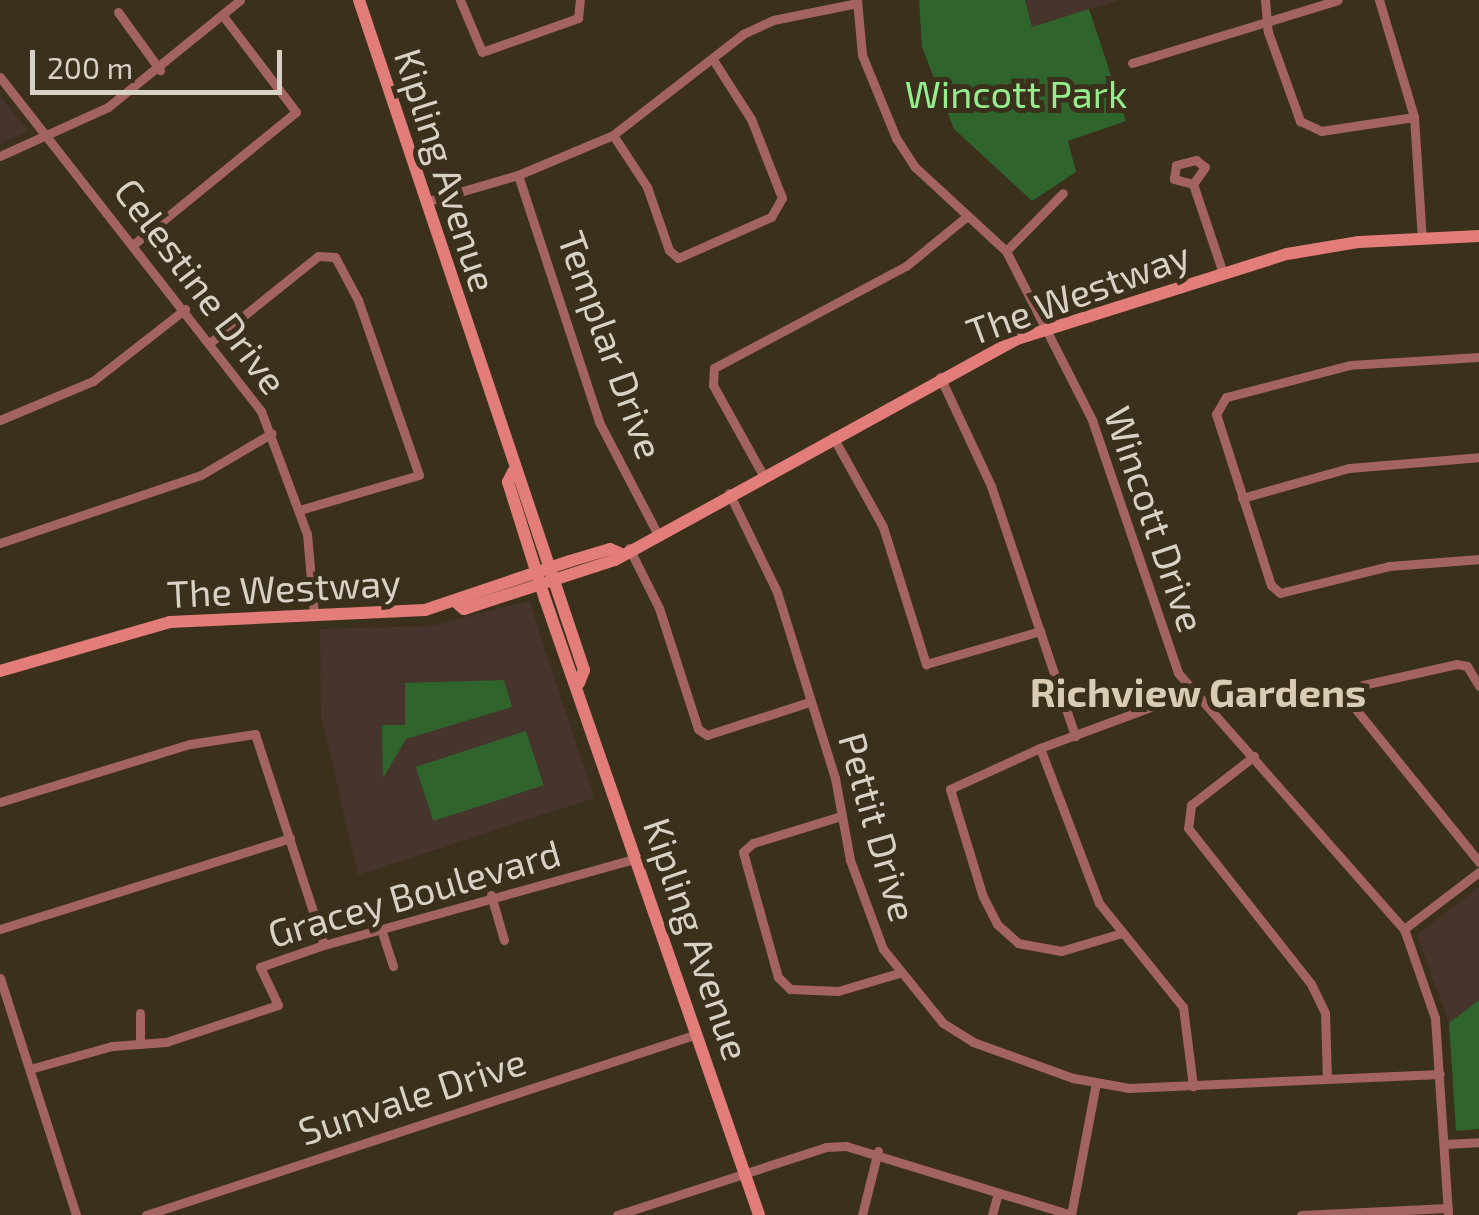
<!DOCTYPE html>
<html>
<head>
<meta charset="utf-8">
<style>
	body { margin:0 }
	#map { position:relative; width:1479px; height:1215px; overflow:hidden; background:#3b301c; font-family:"Exo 2",sans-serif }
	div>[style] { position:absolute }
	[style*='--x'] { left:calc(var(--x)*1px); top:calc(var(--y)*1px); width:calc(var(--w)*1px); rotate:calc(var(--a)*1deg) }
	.education>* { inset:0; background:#47342c }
	.green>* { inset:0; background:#2f642c; transform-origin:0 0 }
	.minor>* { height:9px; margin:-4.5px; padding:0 4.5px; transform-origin:4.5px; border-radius:4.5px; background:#a36360 }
	.secondary>* { height:12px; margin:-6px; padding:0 6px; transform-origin:6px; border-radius:6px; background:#e27d79 }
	span { translate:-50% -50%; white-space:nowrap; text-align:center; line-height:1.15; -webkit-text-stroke:10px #3b301c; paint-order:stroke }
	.park-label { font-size:38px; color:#95ee8e }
	.street-label { font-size:38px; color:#d8d1c5 }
	.neighbourhood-label { font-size:40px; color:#daccb4; font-weight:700 }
	.scale { position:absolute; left:30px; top:50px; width:252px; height:45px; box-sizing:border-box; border:5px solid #d8d1c5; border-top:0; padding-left:12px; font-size:30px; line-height:35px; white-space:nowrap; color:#d8d1c5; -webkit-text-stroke:8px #3b301c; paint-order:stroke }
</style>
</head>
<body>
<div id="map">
	<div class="education">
		<div style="clip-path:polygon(1025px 0,1119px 0,1032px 27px)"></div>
		<div style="clip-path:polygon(0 96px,28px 131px,0 144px)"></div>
		<div style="clip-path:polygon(529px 601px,594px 798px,358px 875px,321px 714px,320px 629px,430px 626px)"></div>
		<div style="clip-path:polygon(1479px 887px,1479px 1000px,1449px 1023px,1417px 935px)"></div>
	</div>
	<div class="green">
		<div style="clip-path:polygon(919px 0,1025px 0,1032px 27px,1089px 9px,1126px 121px,1068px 141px,1076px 172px,1032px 201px,954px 129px,922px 47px)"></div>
		<div style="clip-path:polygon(504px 680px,512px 707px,406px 739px,383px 778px,382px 725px,405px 725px,405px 683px)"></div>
		<div style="left:526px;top:731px;width:57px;height:116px;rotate:72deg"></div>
		<div style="clip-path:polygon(1479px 1000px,1479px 1129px,1456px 1131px,1449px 1023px)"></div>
	</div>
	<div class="minor">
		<div style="--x:460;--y:0;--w:56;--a:67.1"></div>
		<div style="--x:482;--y:52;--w:102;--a:-19.5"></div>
		<div style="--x:578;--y:18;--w:18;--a:-84"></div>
		<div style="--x:857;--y:0;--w:55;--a:84.8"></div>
		<div style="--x:862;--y:55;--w:90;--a:67.7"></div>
		<div style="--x:896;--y:138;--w:35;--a:57"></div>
		<div style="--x:915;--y:167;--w:124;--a:42.7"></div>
		<div style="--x:1006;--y:251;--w:190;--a:63"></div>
		<div style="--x:1092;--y:420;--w:267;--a:71.2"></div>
		<div style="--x:1178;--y:673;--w:341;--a:48.6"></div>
		<div style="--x:1404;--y:929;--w:94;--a:70.8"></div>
		<div style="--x:1435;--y:1018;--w:197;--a:86.2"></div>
		<div style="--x:1265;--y:0;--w:32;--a:85"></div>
		<div style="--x:1268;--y:32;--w:95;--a:70.2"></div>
		<div style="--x:1300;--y:121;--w:23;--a:25"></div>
		<div style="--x:1321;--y:131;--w:94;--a:-8.6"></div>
		<div style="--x:1379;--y:0;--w:122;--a:73.3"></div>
		<div style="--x:1414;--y:117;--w:123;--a:86.3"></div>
		<div style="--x:118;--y:12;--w:72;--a:54.1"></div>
		<div style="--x:1132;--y:63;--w:215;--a:-17"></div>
		<div style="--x:0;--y:77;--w:424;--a:52"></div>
		<div style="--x:261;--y:411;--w:131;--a:69.5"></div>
		<div style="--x:307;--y:534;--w:80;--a:85"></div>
		<div style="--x:613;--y:135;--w:62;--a:56.8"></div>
		<div style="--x:647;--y:187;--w:67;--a:70.8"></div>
		<div style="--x:669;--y:250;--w:12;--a:42"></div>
		<div style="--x:678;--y:258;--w:102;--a:-23.8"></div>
		<div style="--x:771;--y:217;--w:22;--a:-60"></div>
		<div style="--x:782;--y:198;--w:85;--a:-111.4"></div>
		<div style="--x:751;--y:119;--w:72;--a:-122.6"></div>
		<div style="--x:0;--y:156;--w:119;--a:-24.4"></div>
		<div style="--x:108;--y:107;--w:170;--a:-39"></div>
		<div style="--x:518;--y:175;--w:260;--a:71.8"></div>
		<div style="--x:599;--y:422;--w:125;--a:62.4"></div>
		<div style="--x:1193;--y:184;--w:20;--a:-165"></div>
		<div style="--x:1174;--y:179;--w:14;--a:-82"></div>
		<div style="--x:1176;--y:165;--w:21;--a:-14"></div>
		<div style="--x:1196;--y:160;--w:11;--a:38"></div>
		<div style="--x:1205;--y:167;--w:21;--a:125"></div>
		<div style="--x:1193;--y:184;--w:94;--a:71.4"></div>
		<div style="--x:425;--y:202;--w:97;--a:-16.2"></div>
		<div style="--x:518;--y:175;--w:103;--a:-22.8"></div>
		<div style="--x:613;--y:135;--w:165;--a:-37.8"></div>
		<div style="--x:743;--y:34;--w:33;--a:-25"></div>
		<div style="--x:773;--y:20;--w:86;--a:-11.4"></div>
		<div style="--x:134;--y:244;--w:209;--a:-39.2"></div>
		<div style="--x:296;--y:112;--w:121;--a:-127.2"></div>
		<div style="--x:1006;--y:251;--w:81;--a:-45.5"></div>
		<div style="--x:212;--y:341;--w:136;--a:-38.7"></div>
		<div style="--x:318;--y:256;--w:17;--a:3"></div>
		<div style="--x:335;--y:257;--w:49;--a:61.9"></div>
		<div style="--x:358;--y:300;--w:185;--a:70.8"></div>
		<div style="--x:419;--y:475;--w:125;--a:163.7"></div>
		<div style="--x:1479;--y:357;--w:129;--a:176.5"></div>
		<div style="--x:1350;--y:365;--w:128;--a:165.5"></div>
		<div style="--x:1226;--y:397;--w:20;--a:120"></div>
		<div style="--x:1216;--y:414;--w:180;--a:72.2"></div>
		<div style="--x:1271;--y:585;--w:12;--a:42"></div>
		<div style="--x:1280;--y:593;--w:112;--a:-13.9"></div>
		<div style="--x:1389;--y:566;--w:90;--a:-4.4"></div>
		<div style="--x:940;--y:377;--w:120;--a:64.9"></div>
		<div style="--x:991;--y:486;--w:264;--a:71.4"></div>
		<div style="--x:0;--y:420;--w:101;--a:-22.8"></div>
		<div style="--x:93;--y:381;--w:117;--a:-38"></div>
		<div style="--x:833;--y:437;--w:103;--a:60.9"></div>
		<div style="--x:883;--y:527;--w:144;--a:72.6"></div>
		<div style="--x:926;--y:664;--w:119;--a:-16.1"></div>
		<div style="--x:763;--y:475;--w:103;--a:-119.1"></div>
		<div style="--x:713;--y:385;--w:17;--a:-87"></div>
		<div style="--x:714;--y:368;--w:217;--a:-28"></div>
		<div style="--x:906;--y:266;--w:77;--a:-39.2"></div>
		<div style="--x:729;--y:493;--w:110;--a:64.1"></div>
		<div style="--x:777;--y:592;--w:195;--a:72.7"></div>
		<div style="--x:835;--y:778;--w:83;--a:79.6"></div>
		<div style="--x:850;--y:860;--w:95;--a:69.7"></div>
		<div style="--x:883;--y:949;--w:95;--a:51"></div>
		<div style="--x:943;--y:1023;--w:36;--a:32"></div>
		<div style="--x:973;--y:1042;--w:106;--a:19.8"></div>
		<div style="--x:1073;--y:1078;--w:57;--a:10.1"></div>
		<div style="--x:1129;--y:1088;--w:311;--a:-2.6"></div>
		<div style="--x:1242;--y:498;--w:111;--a:-15.7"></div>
		<div style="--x:1349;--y:468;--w:130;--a:-4.8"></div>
		<div style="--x:0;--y:543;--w:212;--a:-18.7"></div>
		<div style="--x:201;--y:475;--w:82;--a:-30.6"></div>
		<div style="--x:629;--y:548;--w:67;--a:63.4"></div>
		<div style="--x:659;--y:608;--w:127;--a:72.1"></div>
		<div style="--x:698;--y:729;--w:11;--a:34"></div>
		<div style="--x:707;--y:735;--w:107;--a:-17.9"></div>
		<div style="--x:1479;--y:686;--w:23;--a:-121"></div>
		<div style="--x:1467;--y:666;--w:10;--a:-169"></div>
		<div style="--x:1457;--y:664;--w:96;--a:167.4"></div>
		<div style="--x:1363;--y:685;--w:21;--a:127"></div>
		<div style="--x:1350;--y:702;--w:206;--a:51.1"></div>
		<div style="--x:1040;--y:748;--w:166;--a:69.2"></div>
		<div style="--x:1099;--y:903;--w:134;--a:51.1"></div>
		<div style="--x:1183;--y:1007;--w:80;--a:82.8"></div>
		<div style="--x:1254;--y:756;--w:80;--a:142.1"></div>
		<div style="--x:1191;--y:805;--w:23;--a:97"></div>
		<div style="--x:1188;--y:828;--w:199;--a:51.7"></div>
		<div style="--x:1311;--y:984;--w:32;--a:64"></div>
		<div style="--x:1325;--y:1013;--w:66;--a:88.3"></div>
		<div style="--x:0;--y:802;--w:199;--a:-17"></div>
		<div style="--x:190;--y:744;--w:66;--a:-8.7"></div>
		<div style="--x:255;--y:734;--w:222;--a:71.9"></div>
		<div style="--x:841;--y:816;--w:92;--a:162.9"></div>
		<div style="--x:753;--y:843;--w:13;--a:138"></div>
		<div style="--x:743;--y:852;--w:130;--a:74.4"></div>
		<div style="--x:778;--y:977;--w:17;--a:45"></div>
		<div style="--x:790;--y:989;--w:48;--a:2.4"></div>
		<div style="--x:838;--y:991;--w:64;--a:-16.4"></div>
		<div style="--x:491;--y:895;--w:47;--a:73.9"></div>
		<div style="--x:0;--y:929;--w:304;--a:-17.4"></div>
		<div style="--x:381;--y:929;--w:39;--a:72"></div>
		<div style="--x:1404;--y:929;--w:94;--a:-37.2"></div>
		<div style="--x:1122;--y:933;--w:64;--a:163.6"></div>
		<div style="--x:1061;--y:951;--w:44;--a:-169.5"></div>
		<div style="--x:1018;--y:943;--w:28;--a:-138"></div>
		<div style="--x:997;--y:924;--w:30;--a:-117"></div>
		<div style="--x:983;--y:897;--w:113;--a:-107"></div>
		<div style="--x:950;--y:789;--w:99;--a:-24.5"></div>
		<div style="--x:1040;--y:748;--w:164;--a:-20.3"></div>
		<div style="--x:0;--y:978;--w:249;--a:72.2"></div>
		<div style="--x:140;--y:1013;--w:31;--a:90"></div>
		<div style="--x:30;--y:1069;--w:85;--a:-15.7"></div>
		<div style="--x:112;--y:1046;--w:54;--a:-4.2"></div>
		<div style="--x:166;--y:1042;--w:118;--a:-18.3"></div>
		<div style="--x:278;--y:1005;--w:42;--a:-115.3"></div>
		<div style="--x:260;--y:967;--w:68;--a:-19"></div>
		<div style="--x:324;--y:945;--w:325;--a:-15.5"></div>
		<div style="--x:1444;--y:1144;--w:35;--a:-3"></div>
		<div style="--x:146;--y:1215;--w:580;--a:-18.19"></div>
		<div style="--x:617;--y:1215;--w:220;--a:-18"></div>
		<div style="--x:826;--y:1147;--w:20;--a:-3"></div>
		<div style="--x:846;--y:1146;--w:235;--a:17"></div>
		<div style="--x:862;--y:1215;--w:66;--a:-76"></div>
		<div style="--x:992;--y:1215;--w:23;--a:-75"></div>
		<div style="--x:1071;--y:1215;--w:134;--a:-79.3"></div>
		<div style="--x:1301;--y:1215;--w:147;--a:-2.7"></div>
	</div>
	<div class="secondary">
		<div style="--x:359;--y:0;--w:707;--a:71.44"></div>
		<div style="--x:584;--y:670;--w:14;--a:111"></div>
		<div style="--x:513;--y:472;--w:11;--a:117"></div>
		<div style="--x:508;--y:482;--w:123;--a:72.5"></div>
		<div style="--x:545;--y:599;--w:652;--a:70.84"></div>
		<div style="--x:457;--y:603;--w:9;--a:41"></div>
		<div style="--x:464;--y:609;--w:159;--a:-18"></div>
		<div style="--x:615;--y:560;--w:459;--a:-28.8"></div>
		<div style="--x:1017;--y:339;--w:283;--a:-17.5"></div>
		<div style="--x:1287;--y:254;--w:73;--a:-9.5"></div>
		<div style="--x:1359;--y:242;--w:120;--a:-2.9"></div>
		<div style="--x:0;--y:671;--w:177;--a:-16.1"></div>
		<div style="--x:170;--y:622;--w:255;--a:-2.7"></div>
		<div style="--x:425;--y:610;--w:153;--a:-18.7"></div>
		<div style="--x:570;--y:561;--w:42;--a:-16.7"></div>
		<div style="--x:610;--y:549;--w:10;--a:24"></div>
	</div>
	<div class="park-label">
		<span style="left:1016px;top:94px">Wincott Park</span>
	</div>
	<div class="street-label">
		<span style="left:446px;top:170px;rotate:72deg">Kipling Avenue</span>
		<span style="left:201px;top:286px;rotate:53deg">Celestine Drive</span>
		<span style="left:1078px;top:293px;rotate:-20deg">The Westway</span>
		<span style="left:611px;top:345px;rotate:70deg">Templar Drive</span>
		<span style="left:1155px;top:519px;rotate:71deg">Wincott Drive</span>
		<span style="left:284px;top:588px;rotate:-3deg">The Westway</span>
		<span style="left:878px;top:827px;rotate:74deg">Pettit Drive</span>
		<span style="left:414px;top:893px;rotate:-16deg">Gracey Boulevard</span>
		<span style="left:697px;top:939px;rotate:71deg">Kipling Avenue</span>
		<span style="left:412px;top:1096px;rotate:-18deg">Sunvale Drive</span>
	</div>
	<div class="neighbourhood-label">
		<span style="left:1198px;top:691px">Richview Gardens</span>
	</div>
	<div class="scale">200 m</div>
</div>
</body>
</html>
